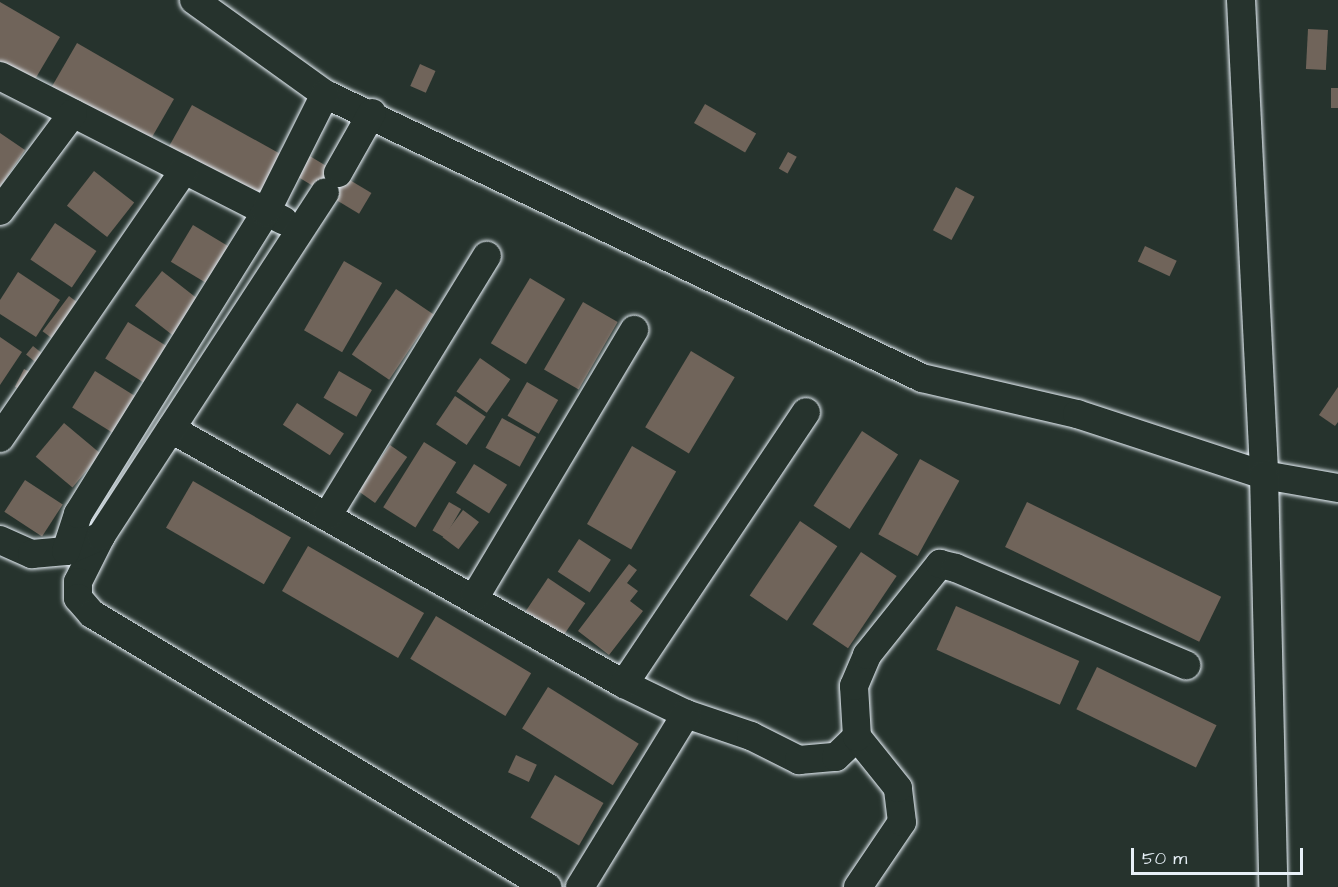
<!DOCTYPE html>
<html>
<head>
<meta charset="utf-8">
<style>
	body { margin:0 }
	#map { position:relative; width:1338px; height:887px; overflow:hidden; background:#26332d; font-family:"Architects Daughter",sans-serif }
	div>[style] { position:absolute }
	[style*='--x'] { left:calc(var(--x)*1px); top:calc(var(--y)*1px); width:calc(var(--w)*1px); rotate:calc(var(--a)*1deg) }
	.building>* { inset:0; background:#70645a; transform-origin:0 0 }
	.roads { filter:drop-shadow(0 0 2px #e8f1f8) drop-shadow(0 0 2px #e8f1f8) }
	.minor>* { height:28px; margin:-14px; padding:0 14px; transform-origin:14px; border-radius:14px; background:#26332d }
	span { translate:-50% -50%; white-space:nowrap; text-align:center; line-height:1.15; -webkit-text-stroke:6px #26332d; paint-order:stroke }
	.scale { position:absolute; left:1131px; top:848px; width:172px; height:27px; box-sizing:border-box; border:3px solid #e8f1f8; border-top:0; padding-left:8px; font-size:18px; line-height:21px; white-space:nowrap; color:#e8f1f8; -webkit-text-stroke:4px #26332d; paint-order:stroke }
</style>
</head>
<body>
<div id="map">
	<div class="building">
		<div style="clip-path:polygon(0 2px,60px 37px,34px 81px,0 61px)"></div>
		<div style="left:1308px;top:29px;width:20px;height:40px;rotate:3deg"></div>
		<div style="left:77px;top:43px;width:112px;height:51px;rotate:30deg"></div>
		<div style="left:420px;top:64px;width:17px;height:24px;rotate:24deg"></div>
		<div style="left:1331px;top:88px;width:7px;height:20px"></div>
		<div style="left:705px;top:104px;width:59px;height:22px;rotate:30deg"></div>
		<div style="left:192px;top:105px;width:112px;height:51px;rotate:29deg"></div>
		<div style="clip-path:polygon(0 133px,25px 150px,0 187px)"></div>
		<div style="left:788px;top:152px;width:10px;height:19px;rotate:29deg"></div>
		<div style="left:308px;top:155px;width:74px;height:24px;rotate:31deg"></div>
		<div style="left:94px;top:171px;width:51px;height:44px;rotate:38deg"></div>
		<div style="left:956px;top:187px;width:21px;height:49px;rotate:28deg"></div>
		<div style="left:55px;top:223px;width:50px;height:44px;rotate:34deg"></div>
		<div style="left:193px;top:225px;width:49px;height:43px;rotate:31deg"></div>
		<div style="left:1145px;top:246px;width:35px;height:17px;rotate:25deg"></div>
		<div style="left:344px;top:261px;width:44px;height:80px;rotate:30deg"></div>
		<div style="left:162px;top:271px;width:52px;height:44px;rotate:38deg"></div>
		<div style="clip-path:polygon(18px 272px,60px 300px,36px 337px,0 314px,0 300px)"></div>
		<div style="left:530px;top:278px;width:41px;height:76px;rotate:31deg"></div>
		<div style="left:396px;top:289px;width:45px;height:79px;rotate:34deg"></div>
		<div style="left:69px;top:296px;width:21px;height:44px;rotate:37deg"></div>
		<div style="left:583px;top:302px;width:40px;height:78px;rotate:30deg"></div>
		<div style="left:128px;top:322px;width:51px;height:43px;rotate:32deg"></div>
		<div style="clip-path:polygon(0 337px,22px 352px,0 385px)"></div>
		<div style="left:33px;top:346px;width:22px;height:11px;rotate:39deg"></div>
		<div style="left:691px;top:351px;width:51px;height:89px;rotate:31deg"></div>
		<div style="left:480px;top:358px;width:37px;height:41px;rotate:35deg"></div>
		<div style="left:24px;top:369px;width:16px;height:20px;rotate:27deg"></div>
		<div style="left:95px;top:371px;width:49px;height:43px;rotate:32deg"></div>
		<div style="left:339px;top:371px;width:38px;height:31px;rotate:30deg"></div>
		<div style="left:527px;top:382px;width:36px;height:39px;rotate:30deg"></div>
		<div style="clip-path:polygon(1338px 387px,1338px 422px,1335px 426px,1319px 415px)"></div>
		<div style="left:455px;top:396px;width:37px;height:34px;rotate:34deg"></div>
		<div style="left:297px;top:403px;width:56px;height:26px;rotate:33deg"></div>
		<div style="left:502px;top:418px;width:39px;height:34px;rotate:29deg"></div>
		<div style="left:64px;top:423px;width:48px;height:44px;rotate:40deg"></div>
		<div style="left:862px;top:431px;width:43px;height:89px;rotate:33deg"></div>
		<div style="left:424px;top:442px;width:38px;height:77px;rotate:32deg"></div>
		<div style="left:390px;top:445px;width:21px;height:56px;rotate:35deg"></div>
		<div style="left:632px;top:446px;width:51px;height:90px;rotate:30deg"></div>
		<div style="left:920px;top:459px;width:45px;height:86px;rotate:29deg"></div>
		<div style="left:474px;top:464px;width:39px;height:34px;rotate:32deg"></div>
		<div style="left:25px;top:480px;width:45px;height:38px;rotate:33deg"></div>
		<div style="left:193px;top:481px;width:113px;height:54px;rotate:30deg"></div>
		<div style="left:449px;top:502px;width:14px;height:33px;rotate:30deg"></div>
		<div style="left:1027px;top:502px;width:216px;height:50px;rotate:26deg"></div>
		<div style="left:463px;top:510px;width:20px;height:34px;rotate:37deg"></div>
		<div style="left:800px;top:521px;width:45px;height:90px;rotate:34deg"></div>
		<div style="left:579px;top:539px;width:38px;height:39px;rotate:33deg"></div>
		<div style="left:308px;top:546px;width:134px;height:52px;rotate:30deg"></div>
		<div style="left:861px;top:552px;width:43px;height:87px;rotate:34deg"></div>
		<div style="clip-path:polygon(629px 564px,637px 570px,627px 583px,638px 591px,630px 601px,643px 611px,609px 655px,578px 631px)"></div>
		<div style="left:548px;top:578px;width:45px;height:40px;rotate:34deg"></div>
		<div style="left:956px;top:606px;width:135px;height:48px;rotate:24deg"></div>
		<div style="left:436px;top:616px;width:111px;height:50px;rotate:31deg"></div>
		<div style="left:1097px;top:667px;width:133px;height:47px;rotate:26deg"></div>
		<div style="left:548px;top:687px;width:107px;height:49px;rotate:32deg"></div>
		<div style="left:516px;top:755px;width:23px;height:19px;rotate:25deg"></div>
		<div style="left:555px;top:775px;width:56px;height:49px;rotate:30deg"></div>
	</div>
	<div class="roads">
		<div class="minor">
			<div style="--x:194;--y:0;--w:161;--a:35.7"></div>
			<div style="--x:325;--y:94;--w:661;--a:25.44"></div>
			<div style="--x:922;--y:378;--w:159;--a:13.1"></div>
			<div style="--x:1077;--y:414;--w:197;--a:18.1"></div>
			<div style="--x:1264;--y:475;--w:75;--a:10"></div>
			<div style="--x:1241;--y:0;--w:476;--a:87.2"></div>
			<div style="--x:1264;--y:475;--w:412;--a:88.7"></div>
			<div style="--x:0;--y:76;--w:318;--a:27"></div>
			<div style="--x:338;--y:173;--w:69;--a:-60.5"></div>
			<div style="--x:0;--y:211;--w:122;--a:-53.3"></div>
			<div style="--x:171;--y:429;--w:520;--a:29.38"></div>
			<div style="--x:624;--y:684;--w:69;--a:25.8"></div>
			<div style="--x:686;--y:714;--w:69;--a:18.7"></div>
			<div style="--x:751;--y:736;--w:54;--a:26.6"></div>
			<div style="--x:799;--y:760;--w:37;--a:-5"></div>
			<div style="--x:836;--y:757;--w:29;--a:-44"></div>
			<div style="--x:0;--y:438;--w:325;--a:-55.5"></div>
			<div style="--x:328;--y:515;--w:304;--a:-58.5"></div>
			<div style="--x:101;--y:536;--w:51;--a:116.6"></div>
			<div style="--x:78;--y:582;--w:16;--a:90"></div>
			<div style="--x:78;--y:598;--w:21;--a:49"></div>
			<div style="--x:92;--y:614;--w:531;--a:30.96"></div>
			<div style="--x:0;--y:540;--w:35;--a:24"></div>
			<div style="--x:32;--y:554;--w:34;--a:-5"></div>
			<div style="--x:66;--y:551;--w:38;--a:-23"></div>
			<div style="--x:101;--y:536;--w:410;--a:-56.9"></div>
			<div style="--x:66;--y:551;--w:39;--a:-72"></div>
			<div style="--x:78;--y:514;--w:356;--a:-58.1"></div>
			<div style="--x:266;--y:212;--w:132;--a:-63.4"></div>
			<div style="--x:475;--y:597;--w:311;--a:-59.2"></div>
			<div style="--x:624;--y:684;--w:327;--a:-56.2"></div>
			<div style="--x:580;--y:887;--w:203;--a:-58.5"></div>
			<div style="--x:858;--y:887;--w:78;--a:-55.9"></div>
			<div style="--x:902;--y:822;--w:34;--a:-97"></div>
			<div style="--x:898;--y:788;--w:65;--a:-128.8"></div>
			<div style="--x:857;--y:737;--w:51;--a:-93.4"></div>
			<div style="--x:854;--y:686;--w:34;--a:-67"></div>
			<div style="--x:867;--y:655;--w:117;--a:-51.3"></div>
			<div style="--x:940;--y:564;--w:16;--a:14"></div>
			<div style="--x:956;--y:568;--w:250;--a:22.9"></div>
		</div>
	</div>
	<div class="scale">50 m</div>
</div>
</body>
</html>
